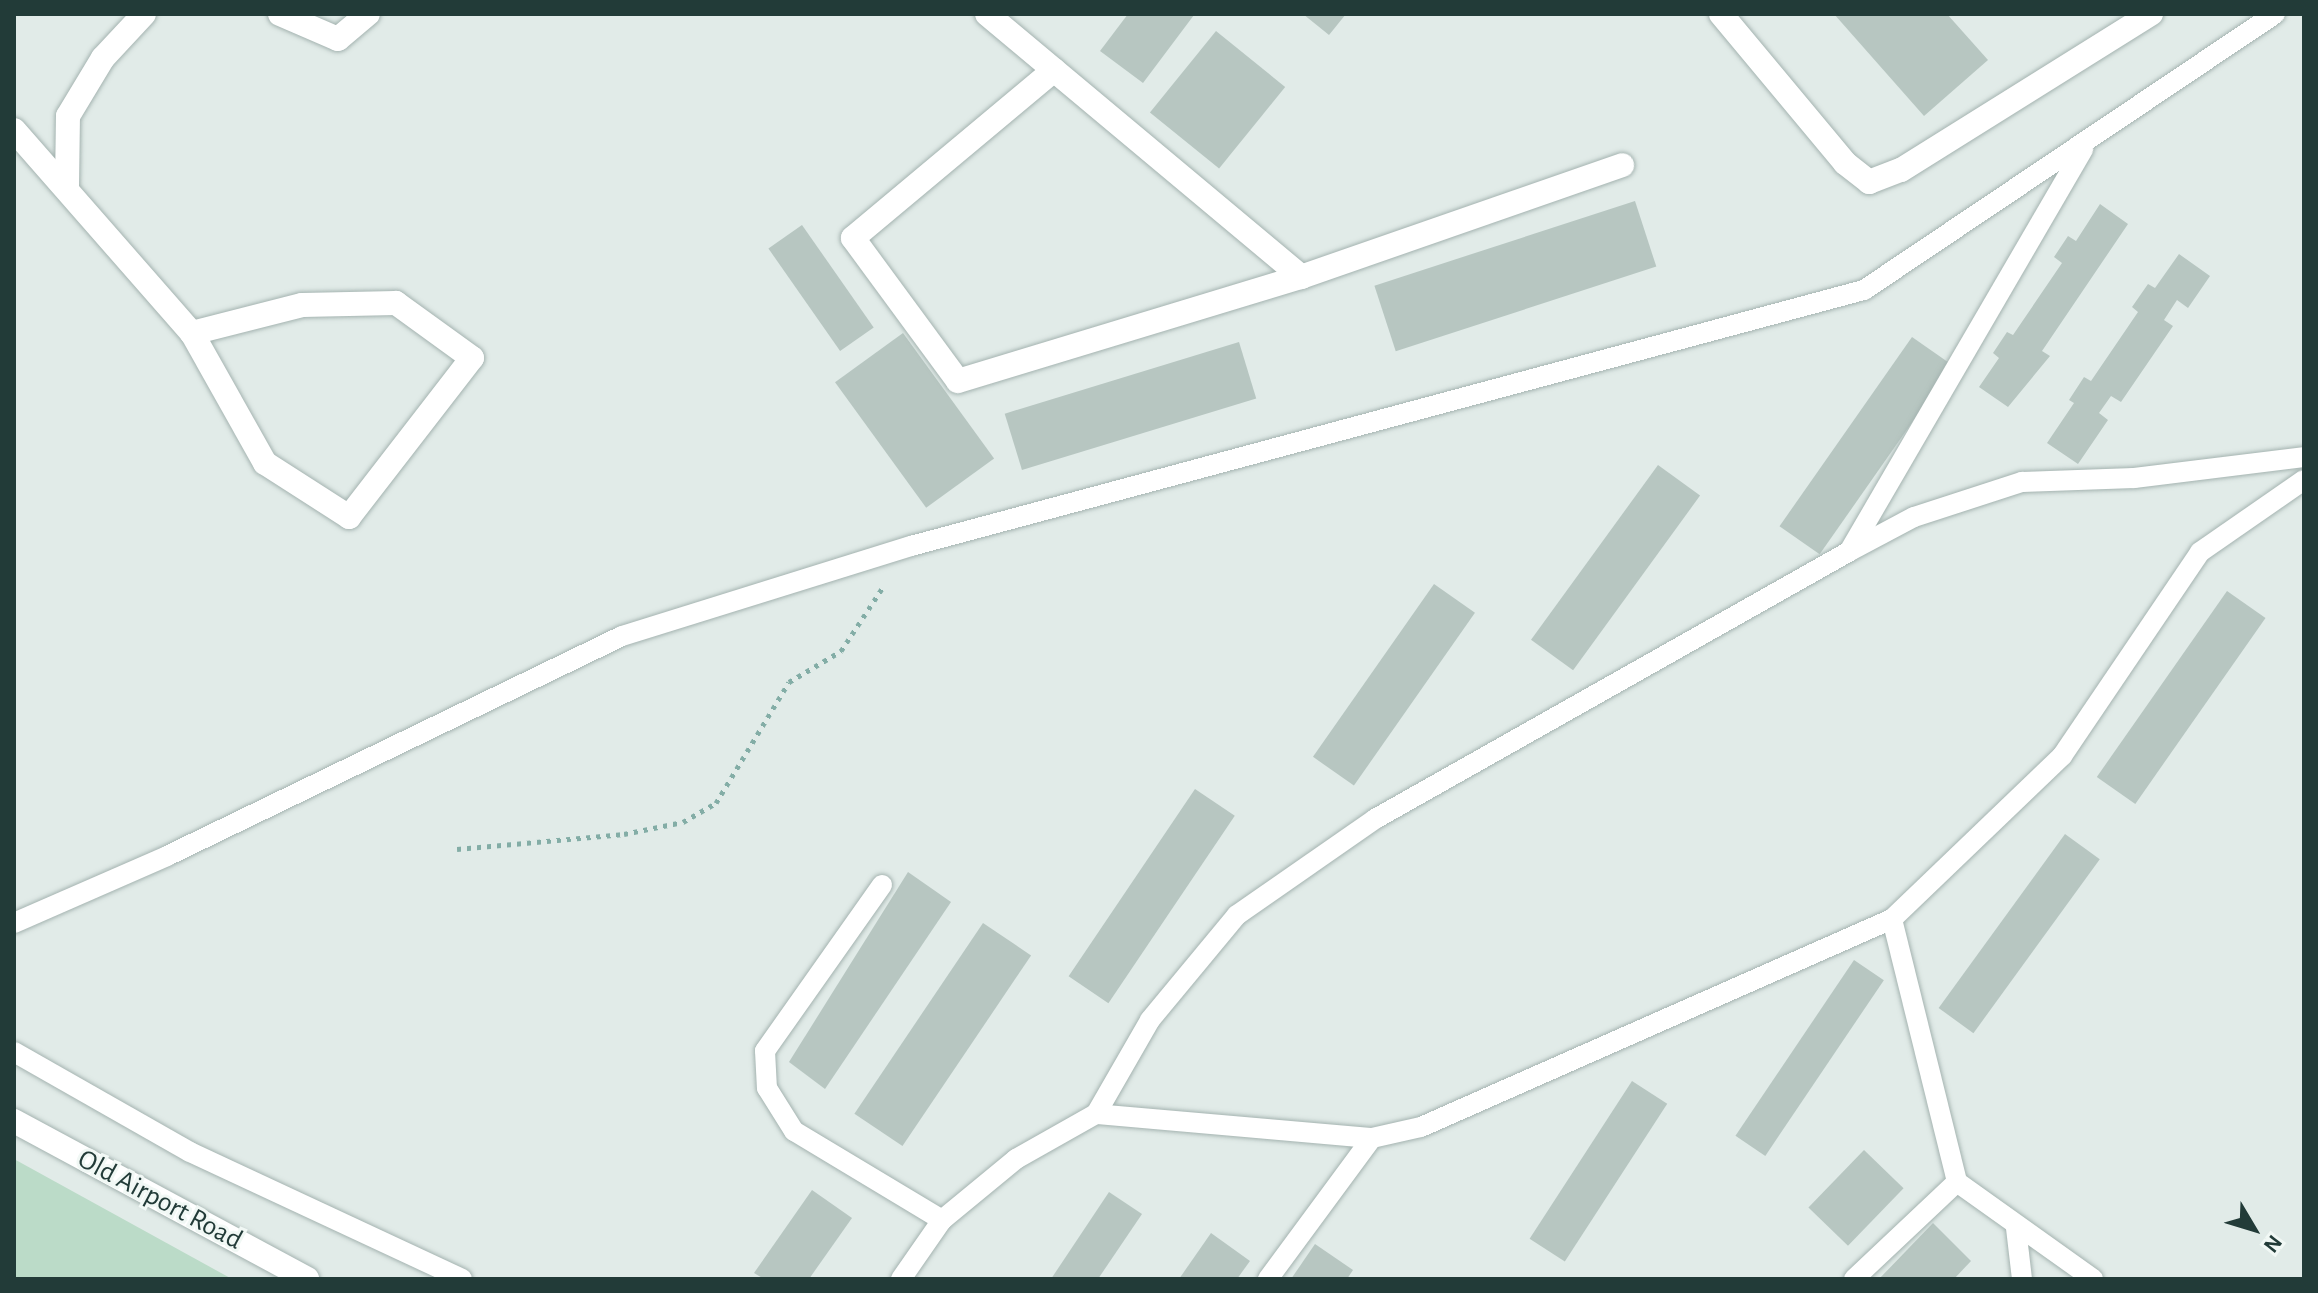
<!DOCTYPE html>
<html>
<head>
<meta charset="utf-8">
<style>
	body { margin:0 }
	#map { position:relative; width:2318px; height:1293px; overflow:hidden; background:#e1ebe8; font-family:"Alegreya Sans",sans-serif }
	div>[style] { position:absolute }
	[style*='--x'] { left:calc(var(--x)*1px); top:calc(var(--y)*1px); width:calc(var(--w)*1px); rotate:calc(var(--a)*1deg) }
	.green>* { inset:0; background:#bbdbc8 }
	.building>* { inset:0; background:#b7c6c1; transform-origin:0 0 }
	.path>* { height:5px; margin-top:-2.5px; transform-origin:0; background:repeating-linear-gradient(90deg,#83ada6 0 4px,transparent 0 10px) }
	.roads { filter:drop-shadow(0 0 2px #a4b3b0) drop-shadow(0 0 2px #a4b3b0) }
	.lane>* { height:20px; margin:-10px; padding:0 10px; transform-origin:10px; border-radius:10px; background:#fff }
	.street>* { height:24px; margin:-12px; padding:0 12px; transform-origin:12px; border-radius:12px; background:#fff }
	.secondary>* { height:24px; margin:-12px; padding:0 12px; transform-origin:12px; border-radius:12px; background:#fff }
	span { translate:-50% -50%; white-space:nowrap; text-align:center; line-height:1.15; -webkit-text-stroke:6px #f1f8f5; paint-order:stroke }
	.street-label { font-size:28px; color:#223b38 }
	.frame { position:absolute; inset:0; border:16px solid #223b38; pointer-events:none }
	.north { position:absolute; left:2214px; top:1189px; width:80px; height:80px; -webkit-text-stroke:6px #f1f8f5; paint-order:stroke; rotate:128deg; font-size:22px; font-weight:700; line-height:32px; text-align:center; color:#223b38 }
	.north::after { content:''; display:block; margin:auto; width:28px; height:36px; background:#223b38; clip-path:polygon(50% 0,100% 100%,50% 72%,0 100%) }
</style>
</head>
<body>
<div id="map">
	<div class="green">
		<div style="clip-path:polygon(14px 1159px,232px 1279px,14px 1279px)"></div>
	</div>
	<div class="building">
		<div style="clip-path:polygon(1128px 14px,1194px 15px,1143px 83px,1100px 51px)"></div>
		<div style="clip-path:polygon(1303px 14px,1346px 14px,1329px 35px)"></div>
		<div style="clip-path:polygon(1834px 14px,1947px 14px,1988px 60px,1924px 116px)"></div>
		<div style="left:1216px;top:31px;width:89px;height:105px;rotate:39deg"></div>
		<div style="left:1635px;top:201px;width:69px;height:274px;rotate:72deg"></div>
		<div style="clip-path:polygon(2100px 204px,2128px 224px,2042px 351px,2050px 356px,2008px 407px,1979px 387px,1999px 358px,1993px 353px,2007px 332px,2013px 335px,2062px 263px,2054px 257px,2068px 236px,2076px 241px)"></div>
		<div style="left:802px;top:225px;width:125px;height:41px;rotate:55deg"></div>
		<div style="clip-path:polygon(2179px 254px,2210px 276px,2188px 308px,2177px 300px,2164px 320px,2173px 326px,2121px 402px,2111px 396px,2099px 413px,2108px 420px,2078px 464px,2047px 443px,2074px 403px,2069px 400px,2084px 377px,2091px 381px,2138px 312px,2132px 307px,2148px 284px,2155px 288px)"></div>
		<div style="left:903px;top:333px;width:155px;height:84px;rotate:54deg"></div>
		<div style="left:1912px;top:337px;width:49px;height:231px;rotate:35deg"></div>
		<div style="left:1239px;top:342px;width:59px;height:245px;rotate:73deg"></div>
		<div style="left:1658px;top:465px;width:52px;height:216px;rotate:36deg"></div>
		<div style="left:1434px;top:584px;width:50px;height:211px;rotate:35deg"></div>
		<div style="left:2227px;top:591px;width:47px;height:227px;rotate:35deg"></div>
		<div style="left:1195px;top:789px;width:48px;height:226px;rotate:34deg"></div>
		<div style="left:2065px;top:834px;width:43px;height:215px;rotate:36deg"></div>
		<div style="clip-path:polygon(908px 872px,951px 902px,825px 1089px,789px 1062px)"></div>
		<div style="left:983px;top:923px;width:58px;height:230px;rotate:34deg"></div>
		<div style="left:1854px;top:960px;width:36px;height:212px;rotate:34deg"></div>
		<div style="left:1632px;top:1081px;width:42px;height:188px;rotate:33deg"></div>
		<div style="left:1864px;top:1150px;width:55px;height:80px;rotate:44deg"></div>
		<div style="clip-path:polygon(812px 1190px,852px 1218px,809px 1279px,764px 1279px,754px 1273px)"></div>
		<div style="clip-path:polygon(1109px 1192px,1142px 1214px,1098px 1279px,1051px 1279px)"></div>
		<div style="clip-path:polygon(1933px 1223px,1971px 1261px,1954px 1279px,1879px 1279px)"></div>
		<div style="clip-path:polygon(1211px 1233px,1250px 1261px,1237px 1279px,1179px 1279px)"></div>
		<div style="clip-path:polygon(1315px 1244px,1353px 1270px,1347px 1279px,1291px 1279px)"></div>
	</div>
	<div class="path">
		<div style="--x:457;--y:849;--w:168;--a:-5.1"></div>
		<div style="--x:624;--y:834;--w:60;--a:-11.5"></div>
		<div style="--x:683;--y:822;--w:38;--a:-30"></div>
		<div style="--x:716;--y:803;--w:141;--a:-58.9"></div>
		<div style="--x:789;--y:682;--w:61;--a:-30.8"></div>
		<div style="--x:841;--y:651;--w:77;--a:-56.7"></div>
	</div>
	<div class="roads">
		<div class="lane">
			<div style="--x:1850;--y:550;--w:464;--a:-59.8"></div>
			<div style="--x:882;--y:885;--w:203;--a:125.2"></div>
			<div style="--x:765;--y:1051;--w:37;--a:87"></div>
			<div style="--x:767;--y:1088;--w:51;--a:57.9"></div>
			<div style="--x:794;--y:1131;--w:173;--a:31"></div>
			<div style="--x:1892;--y:919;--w:271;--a:76.1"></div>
			<div style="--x:1957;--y:1182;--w:167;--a:35.5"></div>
			<div style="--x:14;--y:923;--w:167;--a:-23.6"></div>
			<div style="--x:167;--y:856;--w:505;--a:-25.8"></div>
			<div style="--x:622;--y:636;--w:303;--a:-17.3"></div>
			<div style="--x:911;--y:546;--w:987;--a:-15.04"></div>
			<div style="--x:1864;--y:290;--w:495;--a:-33.9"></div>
			<div style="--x:14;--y:1052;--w:202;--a:29.6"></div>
			<div style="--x:190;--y:1152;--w:300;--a:25"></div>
			<div style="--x:1096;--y:1114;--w:108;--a:-60.1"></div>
			<div style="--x:1150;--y:1020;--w:136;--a:-50.4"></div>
			<div style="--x:1237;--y:915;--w:168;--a:-34.8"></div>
			<div style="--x:1375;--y:819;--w:545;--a:-29.43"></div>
			<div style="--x:1850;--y:551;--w:72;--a:-28"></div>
			<div style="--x:1914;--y:517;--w:114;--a:-18"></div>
			<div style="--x:2022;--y:482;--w:112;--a:-2"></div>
			<div style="--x:2134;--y:478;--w:171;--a:-7"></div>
			<div style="--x:2016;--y:1228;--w:51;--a:83.3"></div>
			<div style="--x:901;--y:1279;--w:72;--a:-55.2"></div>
			<div style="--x:942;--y:1220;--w:96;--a:-39.5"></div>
			<div style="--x:1016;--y:1159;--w:92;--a:-29.4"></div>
			<div style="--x:1096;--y:1114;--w:277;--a:5"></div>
			<div style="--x:1268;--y:1279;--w:175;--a:-53.6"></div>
			<div style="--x:1372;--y:1138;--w:50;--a:-12.7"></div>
			<div style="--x:1421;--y:1127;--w:515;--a:-23.83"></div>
			<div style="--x:1892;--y:919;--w:236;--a:-43.8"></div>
			<div style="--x:2062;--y:756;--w:246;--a:-55.9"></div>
			<div style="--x:2200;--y:552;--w:126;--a:-34.7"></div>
			<div style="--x:1854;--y:1279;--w:141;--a:-43.3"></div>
		</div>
		<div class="street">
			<div style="--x:280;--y:14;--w:63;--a:23.3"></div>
			<div style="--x:338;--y:39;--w:39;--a:-40"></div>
			<div style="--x:987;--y:14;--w:410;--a:39.9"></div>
			<div style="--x:1301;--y:277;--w:340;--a:-19.2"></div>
			<div style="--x:1721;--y:14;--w:194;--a:50.2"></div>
			<div style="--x:1845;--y:163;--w:31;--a:38"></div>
			<div style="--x:1869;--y:182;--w:34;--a:-21"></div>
			<div style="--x:1901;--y:170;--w:295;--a:-32"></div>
			<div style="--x:1054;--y:70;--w:262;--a:140.1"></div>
			<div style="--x:853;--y:238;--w:177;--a:53.7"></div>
			<div style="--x:958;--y:381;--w:358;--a:-16.9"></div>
			<div style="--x:14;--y:130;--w:270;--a:48.8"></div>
			<div style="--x:192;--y:333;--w:149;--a:60.7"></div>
			<div style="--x:265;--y:463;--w:100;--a:32.7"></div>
			<div style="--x:349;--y:517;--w:201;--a:-52.3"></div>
			<div style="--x:472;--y:358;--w:94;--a:-144.1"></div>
			<div style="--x:396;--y:303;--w:94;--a:178.8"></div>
			<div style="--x:302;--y:305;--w:114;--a:165.7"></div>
			<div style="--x:67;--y:186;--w:70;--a:-89.2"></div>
			<div style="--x:68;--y:116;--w:68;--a:-58.9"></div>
			<div style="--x:103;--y:58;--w:60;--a:-47"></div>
		</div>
		<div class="secondary">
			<div style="--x:14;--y:1121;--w:333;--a:28.3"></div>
		</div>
	</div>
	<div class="street-label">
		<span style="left:160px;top:1200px;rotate:28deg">Old Airport Road</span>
	</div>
	<div class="frame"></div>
	<div class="north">N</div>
</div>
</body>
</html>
